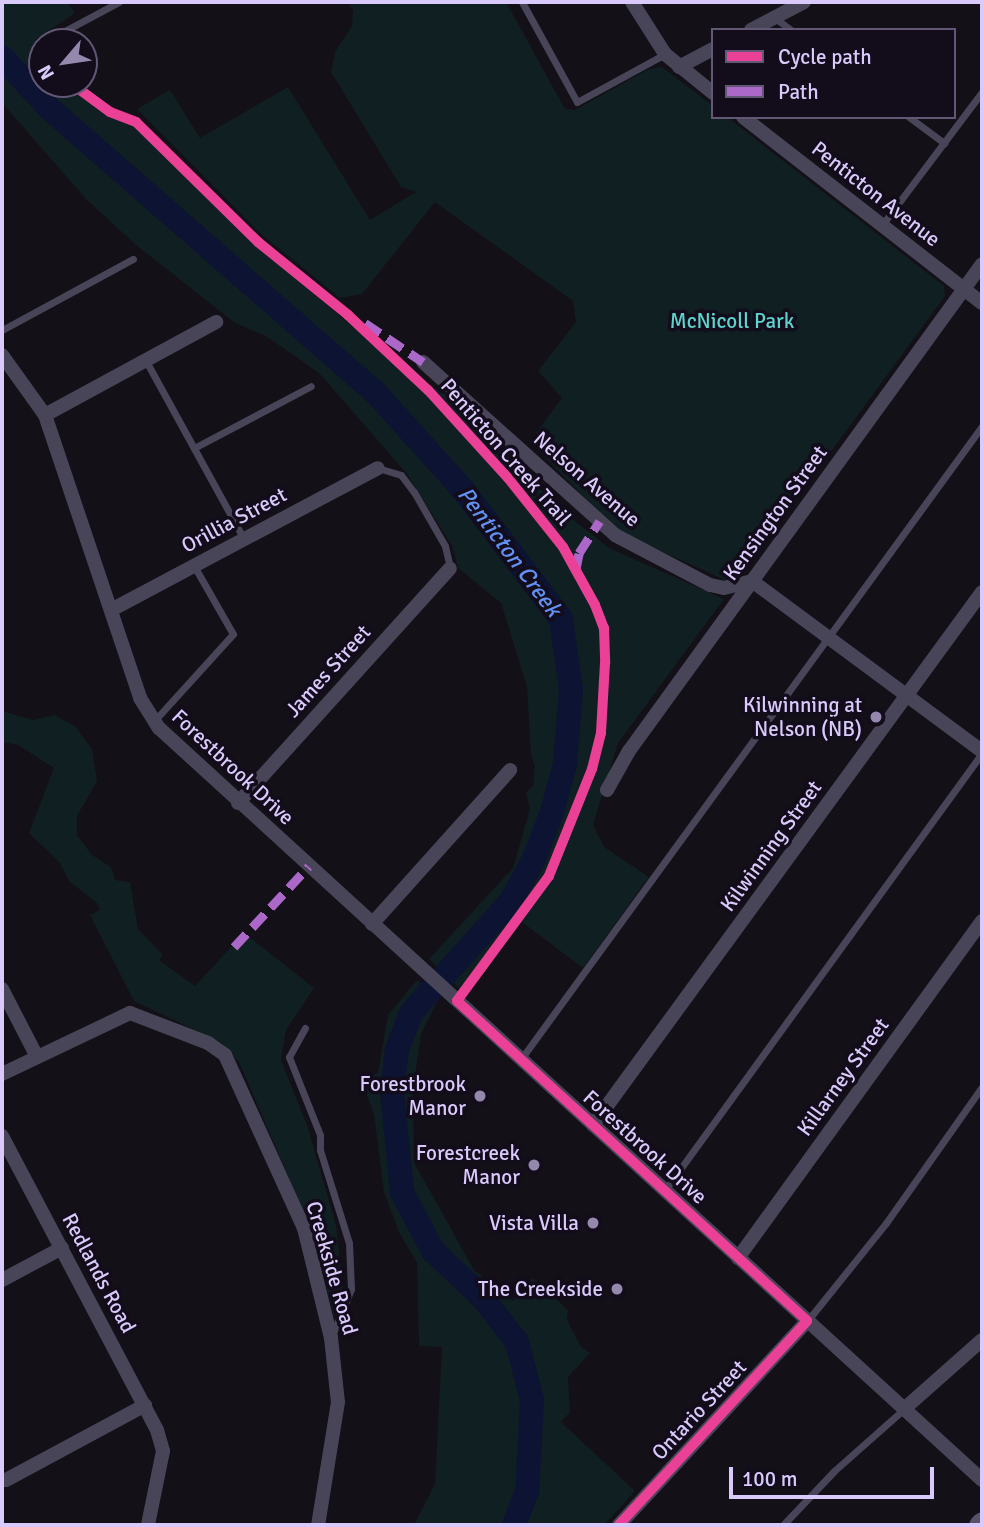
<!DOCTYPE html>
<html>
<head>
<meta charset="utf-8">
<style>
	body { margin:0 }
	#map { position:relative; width:984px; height:1527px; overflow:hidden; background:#131018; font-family:Signika,sans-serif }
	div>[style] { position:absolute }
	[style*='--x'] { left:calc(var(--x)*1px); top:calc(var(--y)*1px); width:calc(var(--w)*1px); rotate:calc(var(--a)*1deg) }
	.green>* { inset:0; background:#101f22 }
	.river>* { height:24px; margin:-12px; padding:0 12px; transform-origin:12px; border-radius:12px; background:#0d1332 }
	.lane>* { height:7px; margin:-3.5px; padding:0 3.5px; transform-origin:3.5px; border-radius:3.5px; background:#494558 }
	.street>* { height:14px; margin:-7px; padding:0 7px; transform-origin:7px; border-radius:7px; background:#494558 }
	.secondary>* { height:21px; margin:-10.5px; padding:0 10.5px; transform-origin:10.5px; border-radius:10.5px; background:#58516a }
	.quiet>* { height:9px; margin-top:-4.5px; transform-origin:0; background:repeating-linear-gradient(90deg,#ac68c9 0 18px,transparent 0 27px) }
	.cycleway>* { height:10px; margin:-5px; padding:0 5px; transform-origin:5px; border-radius:5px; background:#ea4096 }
	.dots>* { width:19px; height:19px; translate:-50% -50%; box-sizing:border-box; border:4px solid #120c1b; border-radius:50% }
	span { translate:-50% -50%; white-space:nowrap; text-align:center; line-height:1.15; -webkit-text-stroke:7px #120c1b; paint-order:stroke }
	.street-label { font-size:21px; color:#d9cafb }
	.park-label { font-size:21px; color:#5dd4cd }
	.poi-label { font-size:21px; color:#d9cafb }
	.right { translate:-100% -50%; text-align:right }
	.water-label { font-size:23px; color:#6192f3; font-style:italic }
	.frame { position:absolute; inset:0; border:4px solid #d9cafb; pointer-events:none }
	.legend { position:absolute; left:711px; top:28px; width:245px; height:91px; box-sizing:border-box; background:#120c1b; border:2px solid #625875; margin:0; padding:9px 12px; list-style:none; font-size:21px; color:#d9cafb }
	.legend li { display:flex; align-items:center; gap:14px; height:35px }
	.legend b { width:35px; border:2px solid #625875 }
	.north { position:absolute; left:28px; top:28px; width:70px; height:70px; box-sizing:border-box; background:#120c1b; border:2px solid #625875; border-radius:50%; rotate:241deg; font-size:19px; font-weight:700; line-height:28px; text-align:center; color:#d9cafb }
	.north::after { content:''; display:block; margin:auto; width:24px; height:32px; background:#9489ac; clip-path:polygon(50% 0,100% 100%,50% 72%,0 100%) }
	.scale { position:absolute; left:729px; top:1467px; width:205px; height:32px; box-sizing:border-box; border:4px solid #d9cafb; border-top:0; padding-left:9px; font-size:21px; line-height:24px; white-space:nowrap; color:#d9cafb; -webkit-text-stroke:5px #120c1b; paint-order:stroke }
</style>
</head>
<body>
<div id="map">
	<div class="green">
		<div style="clip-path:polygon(2px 2px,67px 2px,75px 13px,35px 40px,42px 55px,42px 84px,70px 84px,109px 115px,137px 126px,256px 245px,407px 373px,448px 396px,562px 511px,609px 548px,724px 599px,618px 743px,593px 825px,604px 847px,649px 877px,583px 968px,522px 922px,465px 994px,429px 959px,513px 868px,530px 809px,526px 793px,533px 786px,535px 766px,531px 756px,527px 687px,501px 603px,458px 568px,452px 546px,407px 474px,320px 374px,266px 336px,235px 323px,136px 245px,86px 199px,2px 103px)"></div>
		<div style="clip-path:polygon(348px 2px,506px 2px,565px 109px,575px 110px,649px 69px,662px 67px,713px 106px,713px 117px,727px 117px,944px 286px,945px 296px,737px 580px,725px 580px,617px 531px,535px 447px,536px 433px,562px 398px,538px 371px,576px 322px,573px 301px,435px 202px,362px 294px,340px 298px,261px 234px,137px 109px,170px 90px,200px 138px,288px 87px,370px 220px,416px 192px,401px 187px,331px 72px,335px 52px,352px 26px,353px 11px)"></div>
		<div style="clip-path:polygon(2px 711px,33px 720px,54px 715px,75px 726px,92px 749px,97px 781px,77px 816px,77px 835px,92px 855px,111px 867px,115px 880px,130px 882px,138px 929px,163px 955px,159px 960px,195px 986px,244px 933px,314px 988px,286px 1030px,281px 1060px,307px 1125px,336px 1225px,343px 1287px,334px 1317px,313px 1234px,239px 1062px,222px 1043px,134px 1001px,90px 915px,100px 910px,97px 903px,69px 881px,60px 863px,29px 833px,54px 768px,18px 745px,2px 742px)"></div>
		<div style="clip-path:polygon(417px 980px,438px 1000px,421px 1034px,413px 1090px,414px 1162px,474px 1270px,513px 1301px,533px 1278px,568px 1310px,567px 1320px,581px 1347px,590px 1353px,568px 1377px,570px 1412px,561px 1422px,635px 1491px,604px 1525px,414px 1525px,435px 1484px,442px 1347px,419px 1346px,417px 1263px,399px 1232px,384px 1192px,374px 1114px,361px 1080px,378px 1073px,388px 1015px)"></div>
	</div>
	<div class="river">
		<div style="--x:2;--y:57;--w:69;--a:47.3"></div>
		<div style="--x:49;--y:108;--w:432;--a:41.1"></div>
		<div style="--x:375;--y:392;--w:133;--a:48"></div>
		<div style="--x:464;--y:491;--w:161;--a:52.8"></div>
		<div style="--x:561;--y:619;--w:71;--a:81.9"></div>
		<div style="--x:571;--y:689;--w:75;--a:94.6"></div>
		<div style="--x:565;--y:764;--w:50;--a:105.2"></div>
		<div style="--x:552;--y:812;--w:50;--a:111"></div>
		<div style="--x:534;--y:859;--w:48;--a:118.7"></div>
		<div style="--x:511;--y:901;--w:150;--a:131.8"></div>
		<div style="--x:411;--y:1013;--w:40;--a:111"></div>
		<div style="--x:397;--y:1050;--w:41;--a:97"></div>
		<div style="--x:392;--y:1091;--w:101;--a:84.3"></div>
		<div style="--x:402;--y:1192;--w:67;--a:62.3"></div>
		<div style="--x:433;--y:1251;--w:69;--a:43.2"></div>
		<div style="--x:483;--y:1298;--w:56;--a:52.3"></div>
		<div style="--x:517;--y:1342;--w:60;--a:75.5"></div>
		<div style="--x:532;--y:1400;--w:91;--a:93.1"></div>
		<div style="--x:527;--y:1491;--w:36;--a:111"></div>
	</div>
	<div class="lane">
		<div style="--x:522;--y:2;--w:114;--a:61.2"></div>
		<div style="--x:577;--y:102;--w:100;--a:-28.6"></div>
		<div style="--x:775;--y:18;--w:20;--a:37"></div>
		<div style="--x:44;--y:42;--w:85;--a:-28.1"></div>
		<div style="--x:909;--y:117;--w:44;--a:36.6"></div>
		<div style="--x:882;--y:225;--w:166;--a:-53.1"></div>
		<div style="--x:2;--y:330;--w:149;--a:-28.5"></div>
		<div style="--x:146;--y:361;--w:203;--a:61.2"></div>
		<div style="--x:194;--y:448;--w:132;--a:-27.9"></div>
		<div style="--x:378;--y:468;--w:24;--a:17"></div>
		<div style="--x:401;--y:475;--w:21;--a:53"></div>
		<div style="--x:414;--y:492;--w:62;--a:60.1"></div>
		<div style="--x:445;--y:546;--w:23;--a:77"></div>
		<div style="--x:155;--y:720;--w:116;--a:-47.8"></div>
		<div style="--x:233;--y:634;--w:78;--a:-119.8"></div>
		<div style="--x:305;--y:1028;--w:33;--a:119"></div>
		<div style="--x:289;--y:1057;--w:84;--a:68.3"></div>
		<div style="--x:320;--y:1135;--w:15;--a:90"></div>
		<div style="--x:320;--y:1150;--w:97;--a:72.7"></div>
		<div style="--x:349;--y:1243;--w:46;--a:87.5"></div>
		<div style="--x:351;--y:1289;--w:53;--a:112.2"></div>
		<div style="--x:521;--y:1059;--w:783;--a:-53.93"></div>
		<div style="--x:665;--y:1190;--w:540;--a:-54.04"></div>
		<div style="--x:808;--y:1320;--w:124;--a:-51.2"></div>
		<div style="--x:886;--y:1223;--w:166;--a:-54.8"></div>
		<div style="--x:783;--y:1525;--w:74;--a:-46.6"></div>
		<div style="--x:834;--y:1471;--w:94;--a:-41.5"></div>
	</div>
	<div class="street">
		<div style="--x:632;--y:2;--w:62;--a:57.6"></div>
		<div style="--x:665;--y:54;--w:62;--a:39.1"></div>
		<div style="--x:751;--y:30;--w:60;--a:-27.8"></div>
		<div style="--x:679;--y:67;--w:38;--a:-28"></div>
		<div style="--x:743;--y:117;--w:303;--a:37.9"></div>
		<div style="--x:2;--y:355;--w:74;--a:54.4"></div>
		<div style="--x:45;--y:415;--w:299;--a:71.4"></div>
		<div style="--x:140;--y:698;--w:36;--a:58"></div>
		<div style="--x:159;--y:728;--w:1115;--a:42.42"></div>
		<div style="--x:423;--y:362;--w:258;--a:42"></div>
		<div style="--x:615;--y:535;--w:107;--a:27.8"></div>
		<div style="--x:710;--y:585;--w:14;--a:12"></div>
		<div style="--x:724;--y:588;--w:29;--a:-14"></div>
		<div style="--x:752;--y:581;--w:286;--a:36.5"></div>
		<div style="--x:45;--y:415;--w:195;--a:-28.5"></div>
		<div style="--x:111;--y:610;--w:302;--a:-28"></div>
		<div style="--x:607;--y:790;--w:45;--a:-60.6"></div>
		<div style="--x:629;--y:751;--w:601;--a:-54.06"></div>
		<div style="--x:238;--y:803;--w:316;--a:-47.9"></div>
		<div style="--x:372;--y:924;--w:207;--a:-48.1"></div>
		<div style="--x:2;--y:989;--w:74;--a:62.7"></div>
		<div style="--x:2;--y:1074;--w:142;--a:-25.5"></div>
		<div style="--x:130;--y:1013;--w:84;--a:21"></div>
		<div style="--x:208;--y:1043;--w:21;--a:35"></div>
		<div style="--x:225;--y:1055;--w:190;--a:65.5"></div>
		<div style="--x:304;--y:1228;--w:113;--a:76.2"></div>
		<div style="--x:331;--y:1338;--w:64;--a:83.8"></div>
		<div style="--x:338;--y:1402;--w:125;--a:99.2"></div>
		<div style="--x:593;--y:1125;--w:660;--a:-53.88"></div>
		<div style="--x:2;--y:1136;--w:332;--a:62.2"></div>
		<div style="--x:157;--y:1430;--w:22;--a:74"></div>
		<div style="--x:163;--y:1451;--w:76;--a:101.5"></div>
		<div style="--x:738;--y:1258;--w:416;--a:-54.1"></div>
		<div style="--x:2;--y:1280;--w:68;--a:-28.1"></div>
		<div style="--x:904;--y:1409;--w:104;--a:-41.5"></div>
		<div style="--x:6;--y:1480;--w:158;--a:-28.3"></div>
		<div style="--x:619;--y:1525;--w:277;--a:-47.3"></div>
	</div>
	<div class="secondary">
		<div style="--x:979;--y:1525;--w:4;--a:-45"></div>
	</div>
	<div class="quiet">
		<div style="--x:365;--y:323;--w:70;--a:33.9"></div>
		<div style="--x:576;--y:569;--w:16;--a:-79"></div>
		<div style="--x:579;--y:553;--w:38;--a:-57"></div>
		<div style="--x:234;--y:947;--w:110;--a:-47.2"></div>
	</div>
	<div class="cycleway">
		<div style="--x:72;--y:84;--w:47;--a:36.4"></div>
		<div style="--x:110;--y:112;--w:28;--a:21"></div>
		<div style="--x:136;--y:122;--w:171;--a:44.5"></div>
		<div style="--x:258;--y:242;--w:116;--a:39"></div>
		<div style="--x:348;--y:315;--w:110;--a:43.2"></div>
		<div style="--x:428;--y:390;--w:119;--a:47.7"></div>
		<div style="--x:508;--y:478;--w:88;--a:51.4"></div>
		<div style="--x:563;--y:547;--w:66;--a:61.1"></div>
		<div style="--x:595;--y:605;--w:25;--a:69"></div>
		<div style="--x:604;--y:628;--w:35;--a:88"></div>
		<div style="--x:605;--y:663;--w:70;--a:93.3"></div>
		<div style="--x:601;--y:733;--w:37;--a:104"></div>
		<div style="--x:592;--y:769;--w:115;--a:111.9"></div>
		<div style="--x:549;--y:876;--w:155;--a:126.4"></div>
		<div style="--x:457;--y:1001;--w:474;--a:42.4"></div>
		<div style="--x:807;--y:1321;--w:277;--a:132.7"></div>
	</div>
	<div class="dots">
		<div style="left:876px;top:717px;background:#9489ac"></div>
		<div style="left:480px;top:1096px;background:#9489ac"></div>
		<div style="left:534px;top:1165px;background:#9489ac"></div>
		<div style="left:593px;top:1223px;background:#9489ac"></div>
		<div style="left:617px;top:1289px;background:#9489ac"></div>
	</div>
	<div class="street-label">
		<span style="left:876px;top:194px;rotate:38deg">Penticton Avenue</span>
		<span style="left:506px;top:452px;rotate:49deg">Penticton Creek Trail</span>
		<span style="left:587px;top:479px;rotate:41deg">Nelson Avenue</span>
		<span style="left:775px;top:513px;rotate:-54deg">Kensington Street</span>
		<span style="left:234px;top:520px;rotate:-28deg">Orillia Street</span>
		<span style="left:328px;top:671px;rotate:-48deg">James Street</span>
		<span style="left:233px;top:767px;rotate:43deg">Forestbrook Drive</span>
		<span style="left:771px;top:846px;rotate:-54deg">Kilwinning Street</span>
		<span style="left:843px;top:1077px;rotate:-54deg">Killarney Street</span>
		<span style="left:645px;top:1147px;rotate:42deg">Forestbrook Drive</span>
		<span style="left:332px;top:1268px;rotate:74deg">Creekside Road</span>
		<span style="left:99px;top:1273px;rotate:62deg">Redlands Road</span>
		<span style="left:699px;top:1410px;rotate:-47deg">Ontario Street</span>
	</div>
	<div class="park-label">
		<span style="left:732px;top:321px">McNicoll Park</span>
	</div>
	<div class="poi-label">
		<span class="right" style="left:862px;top:717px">Kilwinning at<br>Nelson (NB)</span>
		<span class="right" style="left:466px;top:1096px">Forestbrook<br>Manor</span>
		<span class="right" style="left:520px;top:1165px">Forestcreek<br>Manor</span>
		<span class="right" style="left:579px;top:1223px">Vista Villa</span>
		<span class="right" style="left:603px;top:1289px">The Creekside</span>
	</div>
	<div class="water-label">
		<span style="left:509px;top:552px;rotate:53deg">Penticton Creek</span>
	</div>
	<div class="frame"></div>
	<ul class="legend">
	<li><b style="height:9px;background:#ea4096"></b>Cycle path</li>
	<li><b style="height:9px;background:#ac68c9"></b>Path</li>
	</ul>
	<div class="north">N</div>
	<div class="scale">100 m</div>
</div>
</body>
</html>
